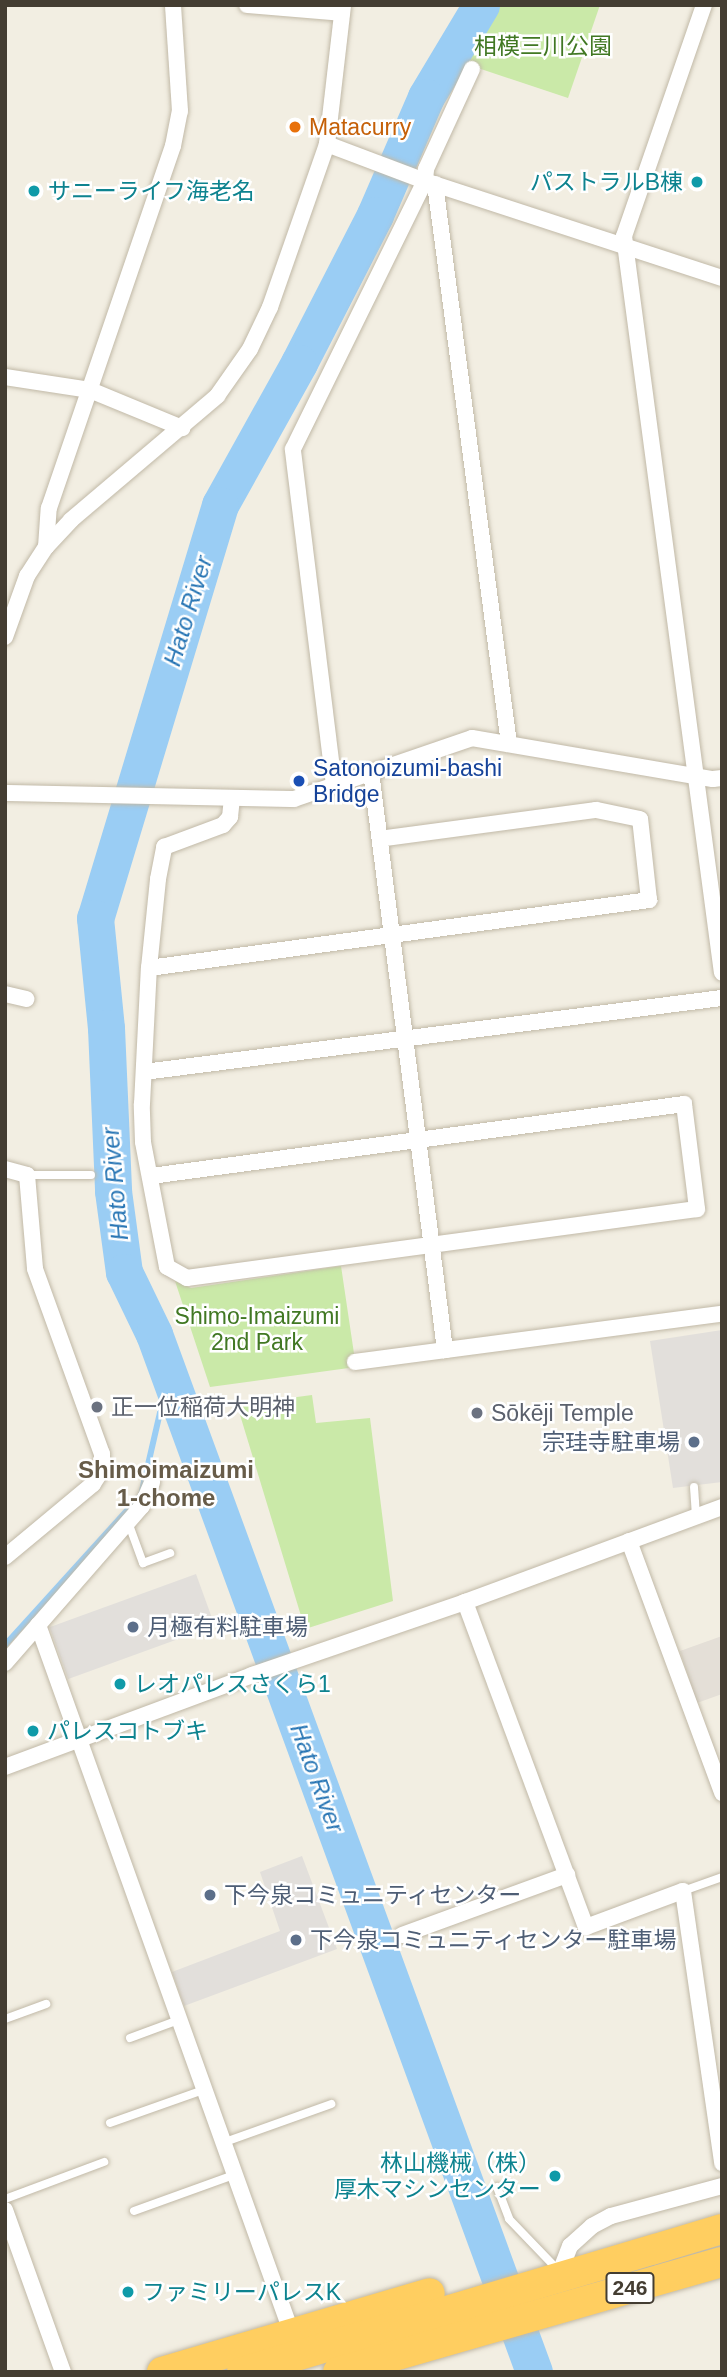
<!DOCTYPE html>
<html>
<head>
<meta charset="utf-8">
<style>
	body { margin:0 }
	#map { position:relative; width:727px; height:2377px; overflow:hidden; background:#f2eee2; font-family:Helvetica,"Noto Sans JP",sans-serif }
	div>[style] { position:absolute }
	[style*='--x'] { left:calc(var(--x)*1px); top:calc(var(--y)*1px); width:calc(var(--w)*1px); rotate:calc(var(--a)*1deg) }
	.industrial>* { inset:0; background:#e4dfd7 }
	.green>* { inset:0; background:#cae9a8 }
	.parking>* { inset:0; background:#e2dfdb; transform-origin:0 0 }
	.stream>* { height:6px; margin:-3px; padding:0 3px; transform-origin:3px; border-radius:3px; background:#9acdf4 }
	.river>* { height:37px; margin:-18.5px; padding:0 18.5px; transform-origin:18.5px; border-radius:18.5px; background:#9acdf4 }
	.roads { filter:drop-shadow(0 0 2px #c1b9a7) drop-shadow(0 0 2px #c1b9a7) }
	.lane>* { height:8px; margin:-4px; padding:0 4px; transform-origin:4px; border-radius:4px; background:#fff }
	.street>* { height:16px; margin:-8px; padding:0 8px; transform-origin:8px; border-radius:8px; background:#fff }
	.highway>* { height:30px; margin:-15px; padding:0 15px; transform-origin:15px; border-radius:15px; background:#ffce60 }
	.dots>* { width:19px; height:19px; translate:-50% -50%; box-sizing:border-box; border:4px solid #fff; border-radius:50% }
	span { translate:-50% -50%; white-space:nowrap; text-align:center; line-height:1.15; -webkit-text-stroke:5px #fff; paint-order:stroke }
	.shield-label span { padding:2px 5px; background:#fff; border:2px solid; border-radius:5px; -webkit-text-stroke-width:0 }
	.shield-label { font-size:21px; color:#443d32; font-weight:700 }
	.park-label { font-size:23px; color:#417823 }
	.food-label { font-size:23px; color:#c56008 }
	.left { translate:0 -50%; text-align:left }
	.culture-label { font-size:23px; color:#0d838f }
	.right { translate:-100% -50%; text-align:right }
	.transit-label { font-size:23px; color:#164399 }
	.worship-label { font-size:23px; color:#5b616d }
	.service-label { font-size:23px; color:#4e5e75 }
	.water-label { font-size:24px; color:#2775b4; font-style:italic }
	.neighbourhood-label { font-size:24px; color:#675c49; font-weight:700 }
	.frame { position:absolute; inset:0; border:7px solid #443d32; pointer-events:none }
</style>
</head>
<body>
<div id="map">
	<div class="industrial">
		<div style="clip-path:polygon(722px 1636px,722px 1694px,697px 1703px,680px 1651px)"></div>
	</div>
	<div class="green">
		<div style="clip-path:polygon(496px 5px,600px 5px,568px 98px,466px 64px)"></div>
		<div style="clip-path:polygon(341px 1266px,356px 1367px,210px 1387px,175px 1281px,191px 1288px)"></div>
		<div style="clip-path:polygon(312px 1395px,316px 1423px,370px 1418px,393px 1601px,305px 1629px,237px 1405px)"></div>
	</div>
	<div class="parking">
		<div style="clip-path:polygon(722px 1330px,722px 1482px,673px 1488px,650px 1341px)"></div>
		<div style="left:196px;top:1574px;width:55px;height:156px;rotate:70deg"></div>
		<div style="clip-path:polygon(302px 1856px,337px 1949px,184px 2006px,172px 1972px,280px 1931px,260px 1872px)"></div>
	</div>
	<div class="stream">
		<div style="--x:5;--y:1645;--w:202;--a:-47.8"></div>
		<div style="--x:141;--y:1495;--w:124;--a:-77"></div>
	</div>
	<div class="river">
		<div style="--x:481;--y:5;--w:107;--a:120.9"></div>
		<div style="--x:426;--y:97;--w:129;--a:113.4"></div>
		<div style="--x:375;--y:215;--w:166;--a:117.2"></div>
		<div style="--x:299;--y:363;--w:162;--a:119.1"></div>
		<div style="--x:220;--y:505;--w:432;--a:106.8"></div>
		<div style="--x:95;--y:918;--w:111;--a:84.3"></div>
		<div style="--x:106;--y:1028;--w:163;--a:87.5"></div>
		<div style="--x:113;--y:1191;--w:82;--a:82.3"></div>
		<div style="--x:124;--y:1272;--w:69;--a:64.2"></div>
		<div style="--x:154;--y:1334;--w:1105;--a:69.89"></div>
	</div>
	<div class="roads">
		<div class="lane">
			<div style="--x:27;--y:1175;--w:64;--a:0"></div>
			<div style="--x:694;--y:1487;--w:29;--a:86"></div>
			<div style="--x:128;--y:1522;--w:44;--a:69.9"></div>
			<div style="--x:143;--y:1563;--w:29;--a:-20"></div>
			<div style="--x:683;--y:1891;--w:41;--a:-19.7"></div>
			<div style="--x:5;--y:2019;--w:44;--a:-20.1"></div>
			<div style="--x:130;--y:2038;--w:54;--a:-20.4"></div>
			<div style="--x:110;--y:2123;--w:102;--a:-19.5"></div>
			<div style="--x:225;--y:2142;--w:113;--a:-19.7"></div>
			<div style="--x:497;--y:2187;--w:34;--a:69"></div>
			<div style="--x:509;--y:2219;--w:71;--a:46.1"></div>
			<div style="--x:5;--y:2199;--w:106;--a:-20.5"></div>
			<div style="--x:134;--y:2211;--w:109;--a:-19.9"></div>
		</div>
		<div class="street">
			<div style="--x:247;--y:5;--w:95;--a:4.8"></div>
			<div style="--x:704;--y:5;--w:244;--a:109.1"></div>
			<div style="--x:624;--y:236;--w:743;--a:82.43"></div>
			<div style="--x:327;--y:144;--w:105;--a:20.7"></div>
			<div style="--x:425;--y:181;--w:312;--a:18.1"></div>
			<div style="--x:435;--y:184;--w:565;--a:82.47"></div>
			<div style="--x:5;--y:377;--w:86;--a:8.7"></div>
			<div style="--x:90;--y:390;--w:100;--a:22.4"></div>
			<div style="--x:46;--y:547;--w:39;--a:-86"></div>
			<div style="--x:49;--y:508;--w:383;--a:-71.1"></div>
			<div style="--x:173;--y:146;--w:36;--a:-79"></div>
			<div style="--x:180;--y:111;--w:106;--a:-93.8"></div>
			<div style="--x:5;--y:637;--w:65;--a:-70.2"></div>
			<div style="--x:27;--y:576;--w:35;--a:-57"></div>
			<div style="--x:46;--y:547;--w:37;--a:-47"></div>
			<div style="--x:71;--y:520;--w:192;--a:-40.3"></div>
			<div style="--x:217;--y:396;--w:57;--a:-54.9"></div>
			<div style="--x:250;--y:349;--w:47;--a:-64.5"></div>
			<div style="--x:270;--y:307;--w:173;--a:-70.7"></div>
			<div style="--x:327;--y:144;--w:140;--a:-83.4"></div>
			<div style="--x:371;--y:772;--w:583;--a:82.7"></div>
			<div style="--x:334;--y:785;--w:338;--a:-97"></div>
			<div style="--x:293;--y:449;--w:299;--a:-63.8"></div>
			<div style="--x:425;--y:181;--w:12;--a:-85"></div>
			<div style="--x:426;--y:169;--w:110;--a:-65.3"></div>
			<div style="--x:5;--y:793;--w:289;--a:1.2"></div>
			<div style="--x:294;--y:799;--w:188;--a:-18.9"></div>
			<div style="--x:472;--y:738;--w:244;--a:9.7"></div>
			<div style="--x:713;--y:779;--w:9;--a:-6"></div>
			<div style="--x:149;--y:968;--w:505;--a:-7.74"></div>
			<div style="--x:649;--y:900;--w:81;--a:-96.3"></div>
			<div style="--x:640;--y:819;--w:45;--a:-168.4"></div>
			<div style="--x:596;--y:810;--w:218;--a:172.4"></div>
			<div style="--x:5;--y:994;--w:22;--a:13"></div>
			<div style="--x:144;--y:1072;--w:583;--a:-7.3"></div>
			<div style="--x:5;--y:1169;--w:23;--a:15"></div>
			<div style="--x:27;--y:1175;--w:94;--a:85.1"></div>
			<div style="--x:35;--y:1269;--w:197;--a:70.1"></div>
			<div style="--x:102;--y:1454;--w:16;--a:90"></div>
			<div style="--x:102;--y:1470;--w:17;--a:123"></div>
			<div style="--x:93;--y:1484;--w:114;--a:140.3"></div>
			<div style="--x:151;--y:1176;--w:538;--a:-7.69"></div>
			<div style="--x:684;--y:1104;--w:106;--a:82.9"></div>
			<div style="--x:697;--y:1209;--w:515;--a:172.3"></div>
			<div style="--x:187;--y:1278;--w:23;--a:-151"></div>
			<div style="--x:167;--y:1267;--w:127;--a:-100.9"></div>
			<div style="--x:143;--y:1142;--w:38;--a:-92"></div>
			<div style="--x:142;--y:1104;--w:136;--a:-87.1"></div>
			<div style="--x:149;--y:968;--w:89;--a:-84.2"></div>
			<div style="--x:158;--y:879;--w:33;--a:-79"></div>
			<div style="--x:164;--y:847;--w:63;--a:-20.4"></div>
			<div style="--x:223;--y:825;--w:11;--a:-49"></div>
			<div style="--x:230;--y:817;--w:19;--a:-84"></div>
			<div style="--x:355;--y:1362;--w:370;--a:-7.5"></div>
			<div style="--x:629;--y:1541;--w:269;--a:69.7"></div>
			<div style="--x:465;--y:1602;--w:347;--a:69.6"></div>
			<div style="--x:586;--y:1927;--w:103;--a:-20.4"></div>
			<div style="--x:683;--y:1891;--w:275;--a:81.8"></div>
			<div style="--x:38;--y:1625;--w:753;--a:70.29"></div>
			<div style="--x:5;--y:1663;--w:208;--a:-48.9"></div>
			<div style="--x:142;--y:1506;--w:26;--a:-67"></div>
			<div style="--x:5;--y:1767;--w:264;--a:-20.4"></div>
			<div style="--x:252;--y:1675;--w:225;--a:-18.9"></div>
			<div style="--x:465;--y:1602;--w:274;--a:-20.3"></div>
			<div style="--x:402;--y:1935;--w:176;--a:-20"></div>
			<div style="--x:5;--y:2210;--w:172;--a:70.3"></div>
			<div style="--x:560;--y:2272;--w:28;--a:-69"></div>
			<div style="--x:570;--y:2246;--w:30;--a:-42"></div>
			<div style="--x:592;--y:2226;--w:21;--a:-28"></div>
			<div style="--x:611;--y:2216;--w:115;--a:-15.1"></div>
		</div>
		<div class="highway">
			<div style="--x:162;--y:2372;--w:279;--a:-16.4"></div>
			<div style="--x:242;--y:2372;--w:501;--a:-16.59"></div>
			<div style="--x:338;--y:2372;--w:399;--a:-16"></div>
		</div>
	</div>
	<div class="dots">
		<div style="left:295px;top:127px;background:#e8710a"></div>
		<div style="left:697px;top:182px;background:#0f9aa8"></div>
		<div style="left:34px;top:191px;background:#0f9aa8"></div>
		<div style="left:299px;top:781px;background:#1a4fb4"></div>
		<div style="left:97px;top:1407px;background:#6b7280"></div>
		<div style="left:477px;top:1413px;background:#6b7280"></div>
		<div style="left:694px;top:1442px;background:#5c6f8a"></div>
		<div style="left:133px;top:1627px;background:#5c6f8a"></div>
		<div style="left:120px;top:1684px;background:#0f9aa8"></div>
		<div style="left:33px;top:1731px;background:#0f9aa8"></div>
		<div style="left:210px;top:1895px;background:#5c6f8a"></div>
		<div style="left:296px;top:1940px;background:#5c6f8a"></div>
		<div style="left:555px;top:2176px;background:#0f9aa8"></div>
		<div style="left:128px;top:2292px;background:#0f9aa8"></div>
	</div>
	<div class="shield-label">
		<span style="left:630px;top:2288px">246</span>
	</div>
	<div class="park-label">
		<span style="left:543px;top:46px">相模三川公園</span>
		<span style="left:257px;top:1329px">Shimo-Imaizumi<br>2nd Park</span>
	</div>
	<div class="food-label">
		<span class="left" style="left:309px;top:127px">Matacurry</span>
	</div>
	<div class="culture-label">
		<span class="right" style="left:683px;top:182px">パストラルB棟</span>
		<span class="left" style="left:48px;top:191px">サニーライフ海老名</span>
		<span class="left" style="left:134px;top:1684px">レオパレスさくら1</span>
		<span class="left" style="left:47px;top:1731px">パレスコトブキ</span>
		<span class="right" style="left:541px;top:2176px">林山機械（株）<br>厚木マシンセンター</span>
		<span class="left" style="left:142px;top:2292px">ファミリーパレスK</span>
	</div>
	<div class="transit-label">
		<span class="left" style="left:313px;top:781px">Satonoizumi-bashi<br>Bridge</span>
	</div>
	<div class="worship-label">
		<span class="left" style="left:111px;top:1407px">正一位稲荷大明神</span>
		<span class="left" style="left:491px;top:1413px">Sōkēji Temple</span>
	</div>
	<div class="service-label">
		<span class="right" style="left:680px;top:1442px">宗珪寺駐車場</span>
		<span class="left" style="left:147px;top:1627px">月極有料駐車場</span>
		<span class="left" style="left:224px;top:1895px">下今泉コミュニティセンター</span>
		<span class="left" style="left:310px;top:1940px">下今泉コミュニティセンター駐車場</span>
	</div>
	<div class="water-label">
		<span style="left:188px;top:611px;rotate:-73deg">Hato River</span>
		<span style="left:115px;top:1184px;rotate:-95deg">Hato River</span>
		<span style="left:317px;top:1778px;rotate:70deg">Hato River</span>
	</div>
	<div class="neighbourhood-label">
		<span style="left:166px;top:1484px">Shimoimaizumi<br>1-chome</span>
	</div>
	<div class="frame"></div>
</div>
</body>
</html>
